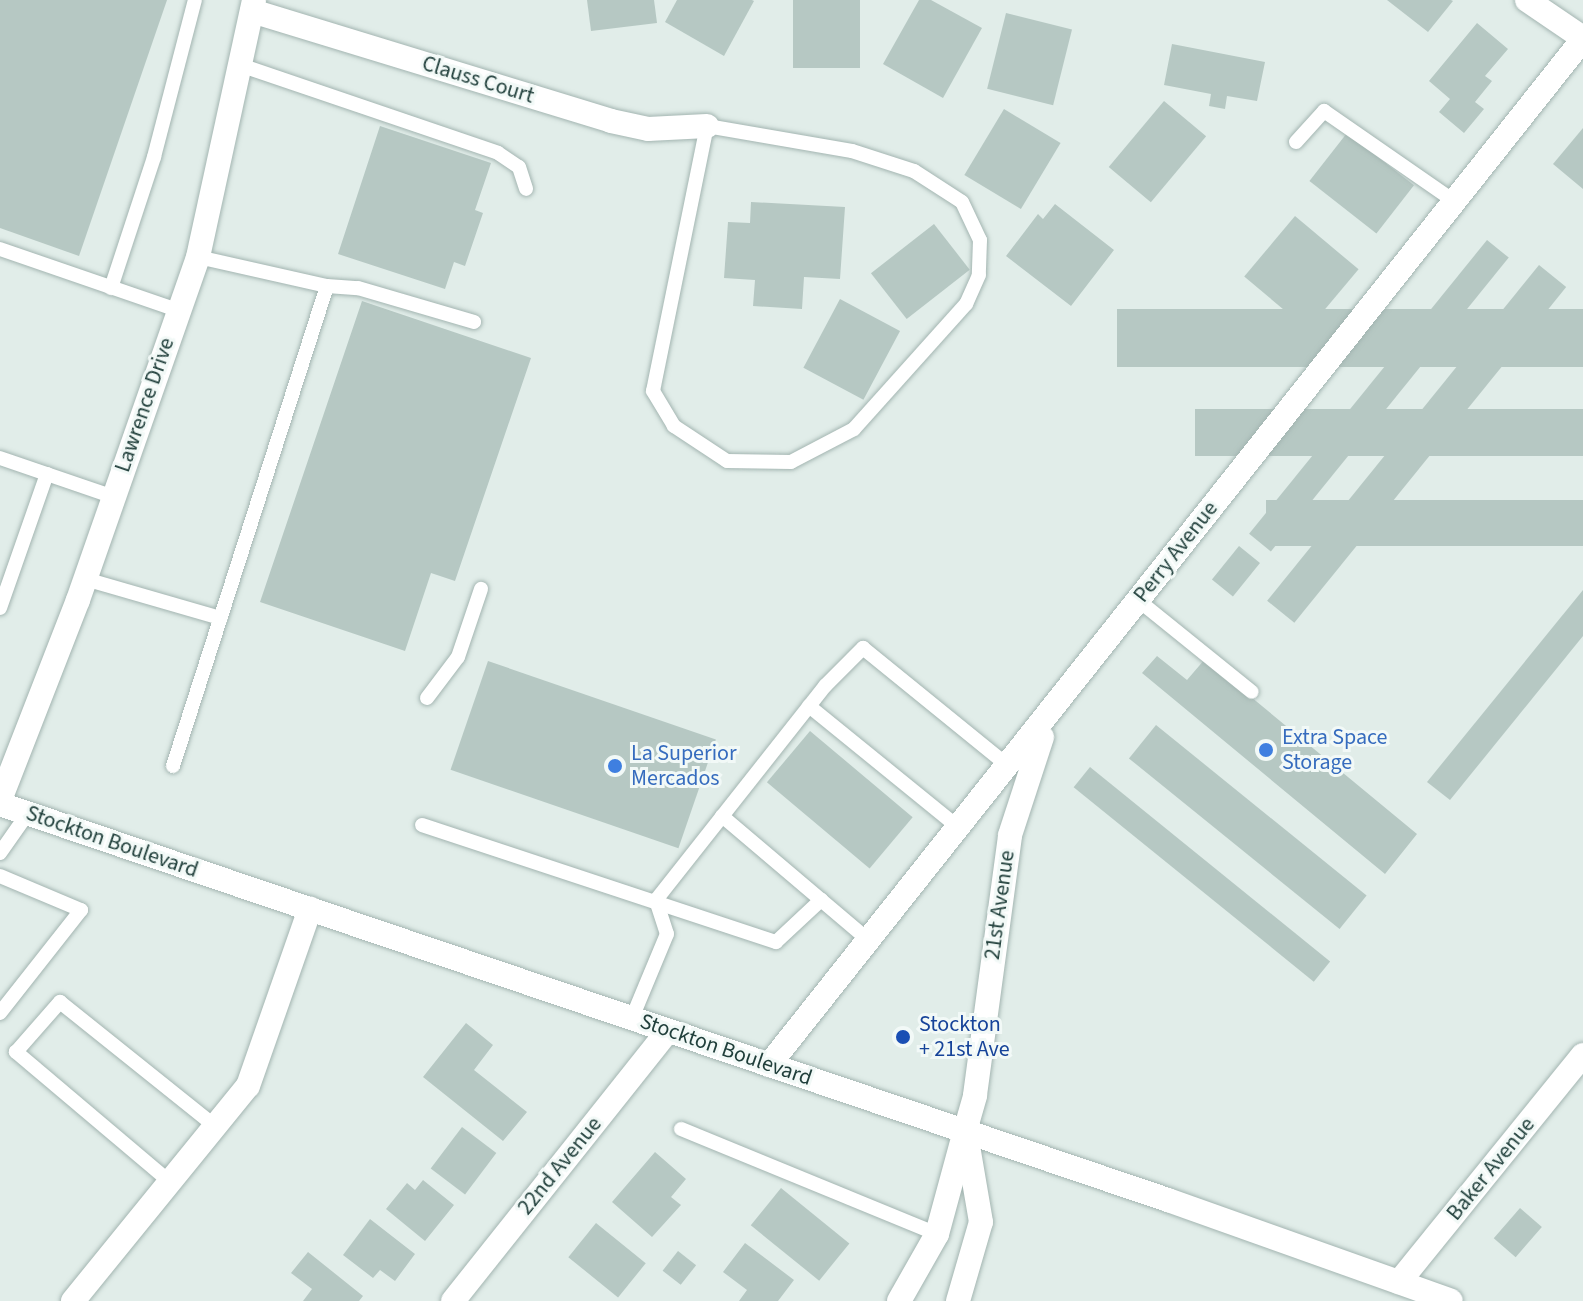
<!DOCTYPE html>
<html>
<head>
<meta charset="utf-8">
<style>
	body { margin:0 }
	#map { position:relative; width:1583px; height:1301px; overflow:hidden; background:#e1ede9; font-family:"Source Sans 3",sans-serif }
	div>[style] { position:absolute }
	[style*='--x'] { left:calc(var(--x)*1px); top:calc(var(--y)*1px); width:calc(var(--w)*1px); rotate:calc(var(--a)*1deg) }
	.building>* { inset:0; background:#b6c8c3; transform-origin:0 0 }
	.roads { filter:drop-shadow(0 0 2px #a3b5b1) drop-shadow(0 0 2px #a3b5b1) }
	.lane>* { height:14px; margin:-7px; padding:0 7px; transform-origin:7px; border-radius:7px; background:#fff }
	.street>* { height:24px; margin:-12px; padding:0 12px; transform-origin:12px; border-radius:12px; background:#fff }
	.secondary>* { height:24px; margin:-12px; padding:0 12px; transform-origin:12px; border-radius:12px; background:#fff }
	.dots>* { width:22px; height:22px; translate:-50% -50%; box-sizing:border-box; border:4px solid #f2f9f7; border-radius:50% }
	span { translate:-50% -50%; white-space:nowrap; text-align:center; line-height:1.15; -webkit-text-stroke:6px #f2f9f7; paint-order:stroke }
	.street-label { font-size:22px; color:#203f3b }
	.shop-label { font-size:22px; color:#366cbe }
	.left { translate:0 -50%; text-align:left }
	.transit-label { font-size:22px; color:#164399 }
</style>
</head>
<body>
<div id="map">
	<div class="building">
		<div style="clip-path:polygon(0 0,167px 0,79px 256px,0 228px)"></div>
		<div style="clip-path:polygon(587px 0,654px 0,657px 23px,591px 31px)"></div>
		<div style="clip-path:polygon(677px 0,752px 0,754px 1px,724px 56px,665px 22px)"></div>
		<div style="left:793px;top:0;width:67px;height:68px"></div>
		<div style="clip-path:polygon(919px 0,931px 0,982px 28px,943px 98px,883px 64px)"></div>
		<div style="clip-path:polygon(1387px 0,1451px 0,1453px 1px,1428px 32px)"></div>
		<div style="left:1006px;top:13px;width:68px;height:78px;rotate:14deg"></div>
		<div style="clip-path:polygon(1477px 23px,1508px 49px,1485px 76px,1492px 81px,1475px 102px,1484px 109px,1464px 133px,1439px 112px,1450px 99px,1429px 81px)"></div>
		<div style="clip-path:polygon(1172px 44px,1265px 62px,1257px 101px,1227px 96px,1225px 109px,1209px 106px,1211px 94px,1164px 85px)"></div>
		<div style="left:1164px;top:101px;width:55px;height:86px;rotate:40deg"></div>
		<div style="left:1004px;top:109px;width:66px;height:77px;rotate:31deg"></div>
		<div style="clip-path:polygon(380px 126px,491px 163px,475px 210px,483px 213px,465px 266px,454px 262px,445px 289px,338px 254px)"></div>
		<div style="clip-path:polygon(1583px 128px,1583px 189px,1553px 164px)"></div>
		<div style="left:1347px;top:133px;width:85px;height:61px;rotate:38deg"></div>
		<div style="clip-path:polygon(751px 202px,845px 207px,840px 279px,804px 277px,802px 309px,753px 306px,755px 280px,724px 278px,728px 222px,750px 223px)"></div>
		<div style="clip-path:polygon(1055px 204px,1114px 250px,1071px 306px,1006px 256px,1038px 214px,1043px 219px)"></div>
		<div style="left:1295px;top:216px;width:83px;height:79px;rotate:40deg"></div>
		<div style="left:934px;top:224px;width:58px;height:80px;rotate:52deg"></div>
		<div style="left:1487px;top:240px;width:28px;height:378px;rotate:39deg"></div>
		<div style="left:1539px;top:265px;width:35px;height:432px;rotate:39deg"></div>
		<div style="left:840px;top:299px;width:68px;height:78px;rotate:28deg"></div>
		<div style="clip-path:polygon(362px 301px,531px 358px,455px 581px,431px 573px,405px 651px,260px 602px)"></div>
		<div style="left:1583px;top:309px;width:58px;height:466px;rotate:90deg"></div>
		<div style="left:1583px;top:409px;width:47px;height:388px;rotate:90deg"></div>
		<div style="left:1583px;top:500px;width:46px;height:317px;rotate:90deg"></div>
		<div style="left:1239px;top:546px;width:27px;height:43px;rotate:39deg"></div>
		<div style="clip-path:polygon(1583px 590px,1583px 636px,1450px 800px,1427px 782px)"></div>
		<div style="clip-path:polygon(1157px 656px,1187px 680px,1205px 659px,1417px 834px,1385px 874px,1142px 673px)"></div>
		<div style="left:488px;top:661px;width:241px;height:115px;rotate:19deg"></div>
		<div style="left:1156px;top:725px;width:271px;height:43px;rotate:39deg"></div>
		<div style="left:810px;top:731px;width:134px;height:67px;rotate:40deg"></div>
		<div style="left:1090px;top:767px;width:309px;height:26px;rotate:39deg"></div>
		<div style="clip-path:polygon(466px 1023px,493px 1045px,474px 1070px,527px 1112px,503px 1141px,423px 1077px)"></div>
		<div style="left:462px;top:1127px;width:43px;height:52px;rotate:37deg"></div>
		<div style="clip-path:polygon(655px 1152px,686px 1179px,671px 1197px,681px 1205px,652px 1237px,612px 1202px)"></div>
		<div style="clip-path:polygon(423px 1180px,454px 1205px,425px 1241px,386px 1209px,407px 1183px,415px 1190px)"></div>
		<div style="left:781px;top:1188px;width:88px;height:48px;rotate:39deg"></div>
		<div style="left:1520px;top:1208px;width:29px;height:40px;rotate:41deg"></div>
		<div style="clip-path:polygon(370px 1219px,415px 1254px,395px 1281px,380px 1270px,373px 1278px,343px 1255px)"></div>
		<div style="left:596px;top:1223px;width:64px;height:44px;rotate:39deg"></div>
		<div style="clip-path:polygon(745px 1243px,794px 1280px,778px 1301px,739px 1301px,747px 1290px,723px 1272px)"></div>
		<div style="left:678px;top:1251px;width:23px;height:25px;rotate:38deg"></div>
		<div style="clip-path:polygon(308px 1252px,363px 1296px,359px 1301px,303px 1301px,312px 1289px,291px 1273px)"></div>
	</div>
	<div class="roads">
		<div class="lane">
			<div style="--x:243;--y:66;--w:269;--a:18.8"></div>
			<div style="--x:498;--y:153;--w:25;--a:34"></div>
			<div style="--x:519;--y:167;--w:23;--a:72"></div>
			<div style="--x:707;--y:126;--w:147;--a:9.8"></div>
			<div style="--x:852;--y:151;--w:65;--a:17.9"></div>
			<div style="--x:914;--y:171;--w:57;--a:32.9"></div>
			<div style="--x:962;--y:202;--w:42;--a:64.7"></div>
			<div style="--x:980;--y:240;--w:35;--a:92"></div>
			<div style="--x:979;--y:275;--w:32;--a:114"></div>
			<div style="--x:966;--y:304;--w:168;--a:131.9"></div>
			<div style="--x:854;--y:429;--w:71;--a:152.4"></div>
			<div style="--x:791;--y:462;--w:64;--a:-179.1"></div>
			<div style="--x:727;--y:461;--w:64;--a:-146.6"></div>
			<div style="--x:674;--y:426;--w:41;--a:-121"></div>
			<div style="--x:653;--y:391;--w:270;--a:-78.5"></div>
			<div style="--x:1296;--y:142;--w:42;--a:-47.9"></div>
			<div style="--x:1324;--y:111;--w:158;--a:34.7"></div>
			<div style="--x:0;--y:249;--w:187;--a:19"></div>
			<div style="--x:198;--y:257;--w:132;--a:12.7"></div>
			<div style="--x:327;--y:286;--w:31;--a:4"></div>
			<div style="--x:358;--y:288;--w:121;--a:16.3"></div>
			<div style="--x:111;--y:288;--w:138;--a:-71.8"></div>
			<div style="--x:154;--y:157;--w:162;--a:-75.4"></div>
			<div style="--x:0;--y:458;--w:120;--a:18.9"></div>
			<div style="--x:85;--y:579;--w:141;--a:16.1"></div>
			<div style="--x:1138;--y:600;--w:146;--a:38.9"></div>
			<div style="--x:0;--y:608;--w:142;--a:-70.7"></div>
			<div style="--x:427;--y:698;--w:51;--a:-52.9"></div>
			<div style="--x:458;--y:657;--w:72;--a:-71.3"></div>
			<div style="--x:809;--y:706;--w:192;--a:39.1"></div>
			<div style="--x:173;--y:766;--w:504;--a:-72.21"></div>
			<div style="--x:722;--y:816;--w:192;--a:40.3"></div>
			<div style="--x:422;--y:825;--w:373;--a:18.3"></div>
			<div style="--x:776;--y:942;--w:62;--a:-43"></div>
			<div style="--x:0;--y:853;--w:49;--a:-55"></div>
			<div style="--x:0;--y:876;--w:88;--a:22.8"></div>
			<div style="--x:81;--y:910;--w:131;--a:128.2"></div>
			<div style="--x:632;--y:1018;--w:91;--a:-67.4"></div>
			<div style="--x:667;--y:934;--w:36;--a:-108"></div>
			<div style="--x:656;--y:900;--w:273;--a:-51.7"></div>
			<div style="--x:825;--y:686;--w:54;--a:-45"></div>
			<div style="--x:863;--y:648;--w:186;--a:39.1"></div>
			<div style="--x:681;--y:1129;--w:277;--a:22.3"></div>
			<div style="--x:170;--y:1182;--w:202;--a:-139.8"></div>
			<div style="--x:16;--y:1052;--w:67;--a:-48.7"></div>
			<div style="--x:60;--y:1002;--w:198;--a:38.7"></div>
		</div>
		<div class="street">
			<div style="--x:1527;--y:0;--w:68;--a:34.2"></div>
			<div style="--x:252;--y:11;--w:375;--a:17"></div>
			<div style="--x:611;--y:121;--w:38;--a:12"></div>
			<div style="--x:648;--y:129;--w:59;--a:-2.9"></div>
			<div style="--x:0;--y:800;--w:215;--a:-68.7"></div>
			<div style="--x:78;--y:600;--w:363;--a:-70.7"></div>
			<div style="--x:198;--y:257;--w:263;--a:-77.7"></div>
			<div style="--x:769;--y:1065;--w:1310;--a:-51.57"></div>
			<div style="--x:965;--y:1131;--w:37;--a:-74"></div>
			<div style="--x:975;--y:1095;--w:262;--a:-82.3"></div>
			<div style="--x:1010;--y:835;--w:103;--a:-71.9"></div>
			<div style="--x:1399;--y:1282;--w:292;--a:-51"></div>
			<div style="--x:73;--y:1301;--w:277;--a:-50.9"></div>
			<div style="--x:248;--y:1086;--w:188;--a:-70.7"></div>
			<div style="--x:453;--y:1301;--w:345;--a:-51.5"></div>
		</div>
		<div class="secondary">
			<div style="--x:0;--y:804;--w:1233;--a:18.73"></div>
			<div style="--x:1168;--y:1200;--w:300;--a:19.6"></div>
			<div style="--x:899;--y:1301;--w:77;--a:-60.4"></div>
			<div style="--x:937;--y:1234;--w:107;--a:-74.8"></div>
			<div style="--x:958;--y:1301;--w:82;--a:-73.8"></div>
			<div style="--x:981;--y:1222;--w:77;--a:-99.7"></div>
		</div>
	</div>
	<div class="dots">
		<div style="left:1266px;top:750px;background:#3f7fe0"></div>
		<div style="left:615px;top:766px;background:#3f7fe0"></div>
		<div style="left:903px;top:1037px;background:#1a4fb4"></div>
	</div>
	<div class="street-label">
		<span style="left:478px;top:80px;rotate:17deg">Clauss Court</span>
		<span style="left:145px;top:405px;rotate:-71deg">Lawrence Drive</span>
		<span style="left:1176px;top:552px;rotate:-52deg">Perry Avenue</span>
		<span style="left:112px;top:842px;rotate:19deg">Stockton Boulevard</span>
		<span style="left:1000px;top:905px;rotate:-82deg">21st Avenue</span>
		<span style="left:726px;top:1050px;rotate:19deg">Stockton Boulevard</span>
		<span style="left:560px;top:1166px;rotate:-51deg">22nd Avenue</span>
		<span style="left:1491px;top:1169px;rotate:-51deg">Baker Avenue</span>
	</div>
	<div class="shop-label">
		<span class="left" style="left:1282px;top:750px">Extra Space<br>Storage</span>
		<span class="left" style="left:631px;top:766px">La Superior<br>Mercados</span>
	</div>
	<div class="transit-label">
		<span class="left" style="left:919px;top:1037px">Stockton<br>+ 21st Ave</span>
	</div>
</div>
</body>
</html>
